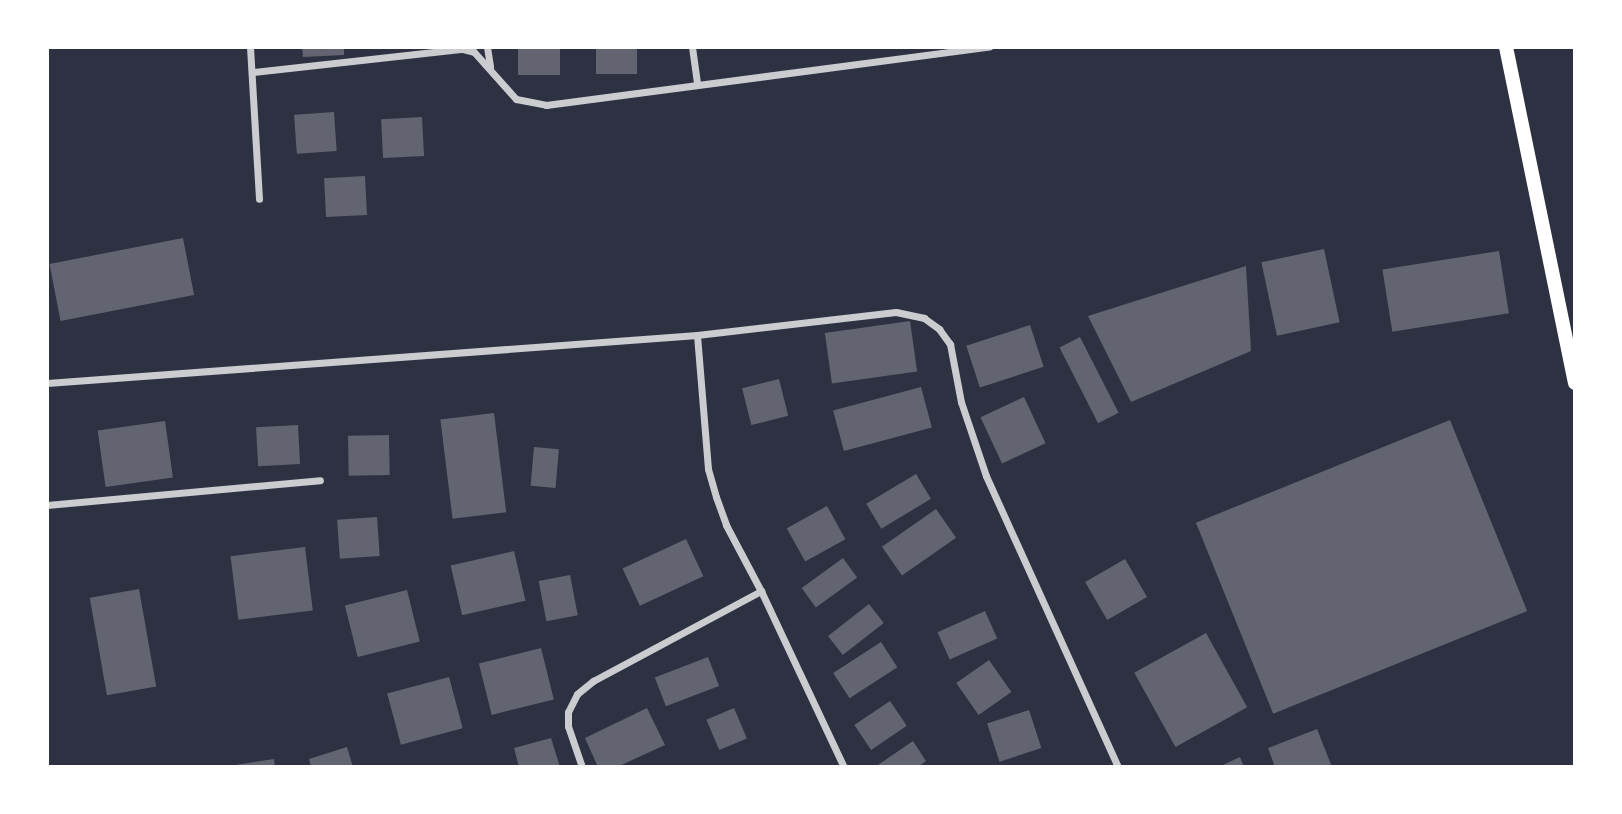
<!DOCTYPE html>
<html>
<head>
<meta charset="utf-8">
<style>
	body { margin:0 }
	#map { position:relative; width:1622px; height:814px; overflow:hidden; background:#2d3142; font-family:"Playfair Display",serif }
	div>[style] { position:absolute }
	[style*='--x'] { left:calc(var(--x)*1px); top:calc(var(--y)*1px); width:calc(var(--w)*1px); rotate:calc(var(--a)*1deg) }
	.building>* { inset:0; background:#626471; transform-origin:0 0 }
	.minor>* { height:7px; margin:-3.5px; padding:0 3.5px; transform-origin:3.5px; border-radius:3.5px; background:#caccd0 }
	.secondary>* { height:14px; margin:-7px; padding:0 7px; transform-origin:7px; border-radius:7px; background:#fff }
	span { translate:-50% -50%; white-space:nowrap; text-align:center; line-height:1.15; -webkit-text-stroke:7px #fff; paint-order:stroke }
	.frame { position:absolute; inset:0; border:49px solid #fff; pointer-events:none }
</style>
</head>
<body>
<div id="map">
	<div class="building">
		<div style="clip-path:polygon(302px 47px,344px 47px,344px 55px,303px 57px)"></div>
		<div style="left:518px;top:47px;width:42px;height:28px"></div>
		<div style="left:596px;top:47px;width:41px;height:27px"></div>
		<div style="left:334px;top:112px;width:39px;height:40px;rotate:86deg"></div>
		<div style="left:422px;top:117px;width:39px;height:41px;rotate:87deg"></div>
		<div style="left:365px;top:176px;width:39px;height:41px;rotate:87deg"></div>
		<div style="left:183px;top:238px;width:58px;height:136px;rotate:79deg"></div>
		<div style="left:1324px;top:249px;width:75px;height:64px;rotate:78deg"></div>
		<div style="left:1499px;top:251px;width:63px;height:118px;rotate:81deg"></div>
		<div style="clip-path:polygon(1246px 266px,1251px 351px,1131px 402px,1088px 316px)"></div>
		<div style="left:910px;top:321px;width:51px;height:86px;rotate:82deg"></div>
		<div style="left:1030px;top:325px;width:44px;height:67px;rotate:72deg"></div>
		<div style="left:1080px;top:337px;width:85px;height:23px;rotate:63deg"></div>
		<div style="left:779px;top:379px;width:38px;height:38px;rotate:76deg"></div>
		<div style="left:921px;top:387px;width:42px;height:91px;rotate:75deg"></div>
		<div style="left:1024px;top:397px;width:51px;height:48px;rotate:65deg"></div>
		<div style="left:494px;top:413px;width:100px;height:54px;rotate:83deg"></div>
		<div style="left:1450px;top:420px;width:206px;height:274px;rotate:68deg"></div>
		<div style="left:165px;top:421px;width:57px;height:68px;rotate:82deg"></div>
		<div style="left:298px;top:425px;width:39px;height:42px;rotate:87deg"></div>
		<div style="left:389px;top:435px;width:40px;height:41px;rotate:89deg"></div>
		<div style="left:534px;top:447px;width:25px;height:39px;rotate:5deg"></div>
		<div style="left:916px;top:474px;width:29px;height:58px;rotate:59deg"></div>
		<div style="left:827px;top:506px;width:38px;height:46px;rotate:61deg"></div>
		<div style="left:936px;top:509px;width:35px;height:66px;rotate:55deg"></div>
		<div style="left:377px;top:517px;width:39px;height:40px;rotate:86deg"></div>
		<div style="left:686px;top:539px;width:41px;height:70px;rotate:65deg"></div>
		<div style="left:305px;top:547px;width:64px;height:75px;rotate:83deg"></div>
		<div style="left:514px;top:551px;width:51px;height:65px;rotate:77deg"></div>
		<div style="left:843px;top:558px;width:24px;height:51px;rotate:54deg"></div>
		<div style="left:1125px;top:559px;width:44px;height:46px;rotate:60deg"></div>
		<div style="left:570px;top:575px;width:41px;height:32px;rotate:79deg"></div>
		<div style="left:139px;top:589px;width:99px;height:50px;rotate:80deg"></div>
		<div style="left:407px;top:590px;width:53px;height:64px;rotate:76deg"></div>
		<div style="left:869px;top:604px;width:24px;height:52px;rotate:52deg"></div>
		<div style="left:985px;top:611px;width:30px;height:52px;rotate:66deg"></div>
		<div style="left:1206px;top:633px;width:85px;height:82px;rotate:61deg"></div>
		<div style="left:881px;top:642px;width:30px;height:57px;rotate:57deg"></div>
		<div style="left:541px;top:648px;width:53px;height:64px;rotate:76deg"></div>
		<div style="left:708px;top:657px;width:31px;height:57px;rotate:69deg"></div>
		<div style="left:989px;top:660px;width:39px;height:40px;rotate:55deg"></div>
		<div style="left:449px;top:677px;width:53px;height:64px;rotate:75deg"></div>
		<div style="left:890px;top:701px;width:30px;height:43px;rotate:56deg"></div>
		<div style="clip-path:polygon(647px 708px,665px 745px,617px 767px,598px 767px,585px 738px)"></div>
		<div style="left:734px;top:708px;width:33px;height:30px;rotate:67deg"></div>
		<div style="left:1029px;top:710px;width:40px;height:44px;rotate:72deg"></div>
		<div style="clip-path:polygon(1317px 729px,1332px 767px,1275px 767px,1268px 748px)"></div>
		<div style="clip-path:polygon(551px 738px,560px 767px,519px 767px,514px 748px)"></div>
		<div style="clip-path:polygon(913px 741px,926px 761px,918px 767px,875px 767px)"></div>
		<div style="clip-path:polygon(347px 747px,353px 767px,311px 767px,309px 759px)"></div>
		<div style="clip-path:polygon(1240px 757px,1244px 767px,1219px 767px)"></div>
		<div style="clip-path:polygon(274px 759px,275px 767px,235px 767px,235px 765px)"></div>
	</div>
	<div class="minor">
		<div style="--x:250;--y:47;--w:152;--a:86.6"></div>
		<div style="--x:487;--y:47;--w:20;--a:81"></div>
		<div style="--x:692;--y:47;--w:37;--a:82"></div>
		<div style="--x:253;--y:72;--w:211;--a:-6.3"></div>
		<div style="--x:463;--y:49;--w:11;--a:15"></div>
		<div style="--x:474;--y:52;--w:63;--a:48.2"></div>
		<div style="--x:516;--y:99;--w:31;--a:11"></div>
		<div style="--x:546;--y:105;--w:447;--a:-7.5"></div>
		<div style="--x:697;--y:335;--w:134;--a:85.3"></div>
		<div style="--x:708;--y:469;--w:29;--a:74"></div>
		<div style="--x:716;--y:497;--w:30;--a:70"></div>
		<div style="--x:726;--y:525;--w:75;--a:62.1"></div>
		<div style="--x:761;--y:591;--w:195;--a:64.8"></div>
		<div style="--x:47;--y:383;--w:652;--a:-4.22"></div>
		<div style="--x:697;--y:335;--w:200;--a:-6.6"></div>
		<div style="--x:896;--y:312;--w:29;--a:12"></div>
		<div style="--x:924;--y:318;--w:19;--a:36"></div>
		<div style="--x:939;--y:329;--w:19;--a:54"></div>
		<div style="--x:950;--y:344;--w:59;--a:79.3"></div>
		<div style="--x:961;--y:402;--w:78;--a:71.3"></div>
		<div style="--x:986;--y:476;--w:320;--a:65.6"></div>
		<div style="--x:47;--y:505;--w:274;--a:-5.2"></div>
		<div style="--x:582;--y:767;--w:43;--a:-108.9"></div>
		<div style="--x:568;--y:726;--w:14;--a:-90"></div>
		<div style="--x:568;--y:712;--w:20;--a:-63"></div>
		<div style="--x:577;--y:694;--w:21;--a:-39"></div>
		<div style="--x:593;--y:681;--w:191;--a:-28.2"></div>
	</div>
	<div class="secondary">
		<div style="--x:1506;--y:47;--w:343;--a:78.4"></div>
	</div>
	<div class="frame"></div>
</div>
</body>
</html>
